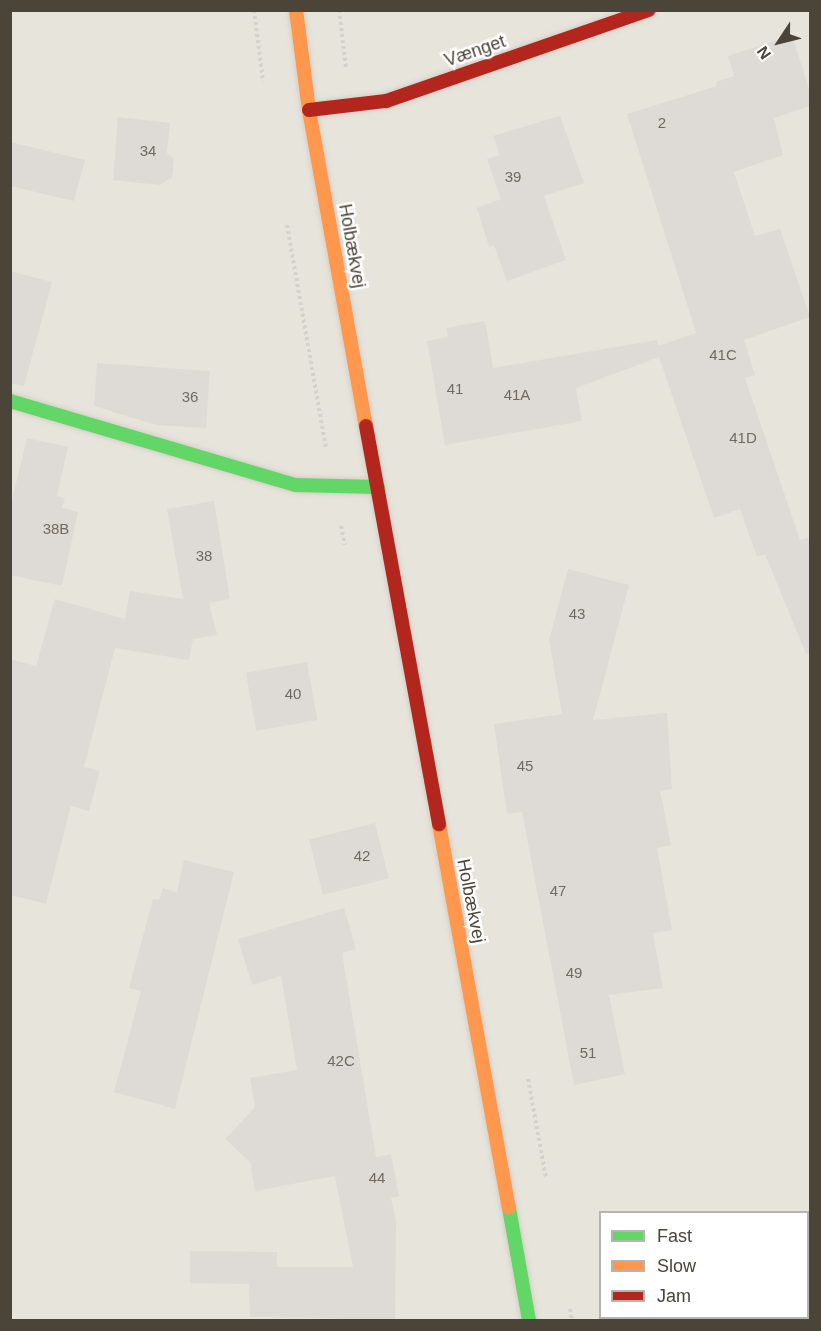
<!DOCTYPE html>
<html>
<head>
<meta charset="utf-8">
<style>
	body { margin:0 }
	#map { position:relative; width:821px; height:1331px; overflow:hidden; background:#f4f2ee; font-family:Helvetica,sans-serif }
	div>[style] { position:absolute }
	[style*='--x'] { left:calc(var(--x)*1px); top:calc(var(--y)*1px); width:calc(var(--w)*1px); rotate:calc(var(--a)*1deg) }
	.residential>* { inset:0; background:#e7e4dc }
	.building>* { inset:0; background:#dedbd6; transform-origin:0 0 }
	.path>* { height:4px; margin-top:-2px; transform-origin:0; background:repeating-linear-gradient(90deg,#d3d2cc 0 3px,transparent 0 6px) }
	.roads { filter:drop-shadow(0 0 2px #d3cfc5) drop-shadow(0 0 2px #d3cfc5) }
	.fast>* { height:14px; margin:-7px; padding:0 7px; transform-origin:7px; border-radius:7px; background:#63d668 }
	.slow>* { height:14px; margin:-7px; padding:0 7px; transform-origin:7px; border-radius:7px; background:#ff974d }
	.jam>* { height:14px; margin:-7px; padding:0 7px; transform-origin:7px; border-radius:7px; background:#b3261e }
	span { translate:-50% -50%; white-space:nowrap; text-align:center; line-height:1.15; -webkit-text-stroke:5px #fff; paint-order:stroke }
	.number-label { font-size:15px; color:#706a61 }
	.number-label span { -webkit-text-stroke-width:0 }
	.street-label { font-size:18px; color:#4b4439 }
	.frame { position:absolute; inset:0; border:12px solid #4b4439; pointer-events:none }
	.legend { position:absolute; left:599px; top:1211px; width:210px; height:108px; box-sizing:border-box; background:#fff; border:2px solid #b7b4b0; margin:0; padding:8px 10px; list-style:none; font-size:18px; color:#4b4439 }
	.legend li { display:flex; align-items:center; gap:12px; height:30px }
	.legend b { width:30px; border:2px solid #b7b4b0 }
	.north { position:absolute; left:749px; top:12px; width:60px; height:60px; -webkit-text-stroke:4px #fff; paint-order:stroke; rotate:235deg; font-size:16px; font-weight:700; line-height:24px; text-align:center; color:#4b4439 }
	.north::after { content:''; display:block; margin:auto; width:21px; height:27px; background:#4b4439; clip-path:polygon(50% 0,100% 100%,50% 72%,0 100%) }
</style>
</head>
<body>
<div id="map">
	<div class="residential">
		<div style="clip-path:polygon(evenodd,10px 11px,810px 11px,810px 1320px,11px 1320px,10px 11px,600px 1212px,808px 1212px,808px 1318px,600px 1318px,600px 1212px)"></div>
	</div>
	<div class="building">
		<div style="clip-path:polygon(792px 35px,810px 92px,810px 106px,774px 118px,783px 155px,734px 172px,755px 236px,780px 229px,810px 317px,744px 340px,755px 375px,745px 378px,800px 540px,810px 537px,810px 654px,806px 654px,765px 554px,757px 557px,740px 509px,714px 518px,659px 357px,576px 388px,582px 421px,445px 445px,427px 341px,448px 337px,446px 328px,485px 321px,493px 368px,657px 340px,658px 346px,696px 333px,627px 114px,717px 86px,716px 82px,734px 76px,728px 56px)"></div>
		<div style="clip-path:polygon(560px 116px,584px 183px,544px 196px,566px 260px,507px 281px,494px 245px,489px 247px,477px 208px,501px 199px,487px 159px,500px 155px,493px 136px)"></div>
		<div style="clip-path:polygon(118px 117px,170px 123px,167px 153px,174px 159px,172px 178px,159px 185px,113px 180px)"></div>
		<div style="clip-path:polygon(10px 142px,85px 160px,74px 201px,10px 186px)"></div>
		<div style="clip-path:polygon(10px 271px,52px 282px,24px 386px,10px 383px)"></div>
		<div style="clip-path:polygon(97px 363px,210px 371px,206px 428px,156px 425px,94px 406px)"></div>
		<div style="clip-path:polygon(27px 438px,68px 447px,57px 496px,65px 498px,62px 508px,78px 512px,62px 586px,10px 575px,10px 508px)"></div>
		<div style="clip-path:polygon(214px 501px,230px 599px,209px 603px,217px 635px,193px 639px,189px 660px,115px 648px,84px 767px,100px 771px,89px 811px,71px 806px,46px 904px,10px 895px,10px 659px,36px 666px,55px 599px,125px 619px,130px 591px,183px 599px,167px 509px)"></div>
		<div style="clip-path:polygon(568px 569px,629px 585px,593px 720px,667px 713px,672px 789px,660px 791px,671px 845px,657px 848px,672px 930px,653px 933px,663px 988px,609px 995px,625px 1074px,574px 1085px,522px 812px,507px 814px,494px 724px,562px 714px,549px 640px)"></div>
		<div style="left:307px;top:662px;width:59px;height:62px;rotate:80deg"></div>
		<div style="left:375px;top:823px;width:57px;height:68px;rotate:76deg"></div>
		<div style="clip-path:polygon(184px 860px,234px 872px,175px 1109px,114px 1092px,141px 991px,129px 988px,153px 899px,159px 900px,163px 888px,177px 892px)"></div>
		<div style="clip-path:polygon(344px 908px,356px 949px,342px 953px,376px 1157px,391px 1154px,399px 1196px,391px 1198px,396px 1221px,395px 1320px,250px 1317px,249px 1284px,190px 1283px,190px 1251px,277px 1252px,277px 1267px,353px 1267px,335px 1176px,255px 1191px,250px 1162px,225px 1139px,255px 1107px,250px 1078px,297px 1070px,281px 976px,252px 985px,238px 939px)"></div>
	</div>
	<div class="path">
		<div style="--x:254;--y:10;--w:72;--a:82.8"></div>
		<div style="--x:339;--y:10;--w:58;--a:83.1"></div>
		<div style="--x:287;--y:225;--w:226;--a:80.1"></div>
		<div style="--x:341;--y:526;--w:19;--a:78"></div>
		<div style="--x:528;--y:1079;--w:101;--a:79.7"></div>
		<div style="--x:570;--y:1309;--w:11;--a:80"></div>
	</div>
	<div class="roads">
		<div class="fast">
			<div style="--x:10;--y:401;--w:297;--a:16.4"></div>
			<div style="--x:295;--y:485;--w:83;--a:1.4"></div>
			<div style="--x:509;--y:1208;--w:114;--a:79.9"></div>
		</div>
		<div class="slow">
			<div style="--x:296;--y:10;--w:101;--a:82.6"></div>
			<div style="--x:309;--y:110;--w:321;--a:79.8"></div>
			<div style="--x:439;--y:824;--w:390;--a:79.7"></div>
		</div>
		<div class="jam">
			<div style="--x:309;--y:110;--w:78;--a:-6.7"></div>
			<div style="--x:386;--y:101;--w:278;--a:-19.1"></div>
			<div style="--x:366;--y:426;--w:405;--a:79.6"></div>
		</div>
	</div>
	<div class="number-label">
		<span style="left:662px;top:123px">2</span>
		<span style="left:148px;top:151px">34</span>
		<span style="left:513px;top:177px">39</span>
		<span style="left:723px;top:355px">41C</span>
		<span style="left:455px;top:389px">41</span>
		<span style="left:517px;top:395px">41A</span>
		<span style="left:190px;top:397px">36</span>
		<span style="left:743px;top:438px">41D</span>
		<span style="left:56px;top:529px">38B</span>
		<span style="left:204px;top:556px">38</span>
		<span style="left:577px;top:614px">43</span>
		<span style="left:293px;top:694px">40</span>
		<span style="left:525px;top:766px">45</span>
		<span style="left:362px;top:856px">42</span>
		<span style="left:558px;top:891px">47</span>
		<span style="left:574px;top:973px">49</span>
		<span style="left:588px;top:1053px">51</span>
		<span style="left:341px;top:1061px">42C</span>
		<span style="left:377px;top:1178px">44</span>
	</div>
	<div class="street-label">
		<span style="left:475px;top:51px;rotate:-19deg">Vænget</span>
		<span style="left:352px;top:246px;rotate:80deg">Holbækvej</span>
		<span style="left:471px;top:901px;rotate:79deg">Holbækvej</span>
	</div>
	<div class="frame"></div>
	<ul class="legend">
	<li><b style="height:8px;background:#63d668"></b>Fast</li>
	<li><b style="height:8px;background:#ff974d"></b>Slow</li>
	<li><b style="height:8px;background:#b3261e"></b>Jam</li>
	</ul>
	<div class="north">N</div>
</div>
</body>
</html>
